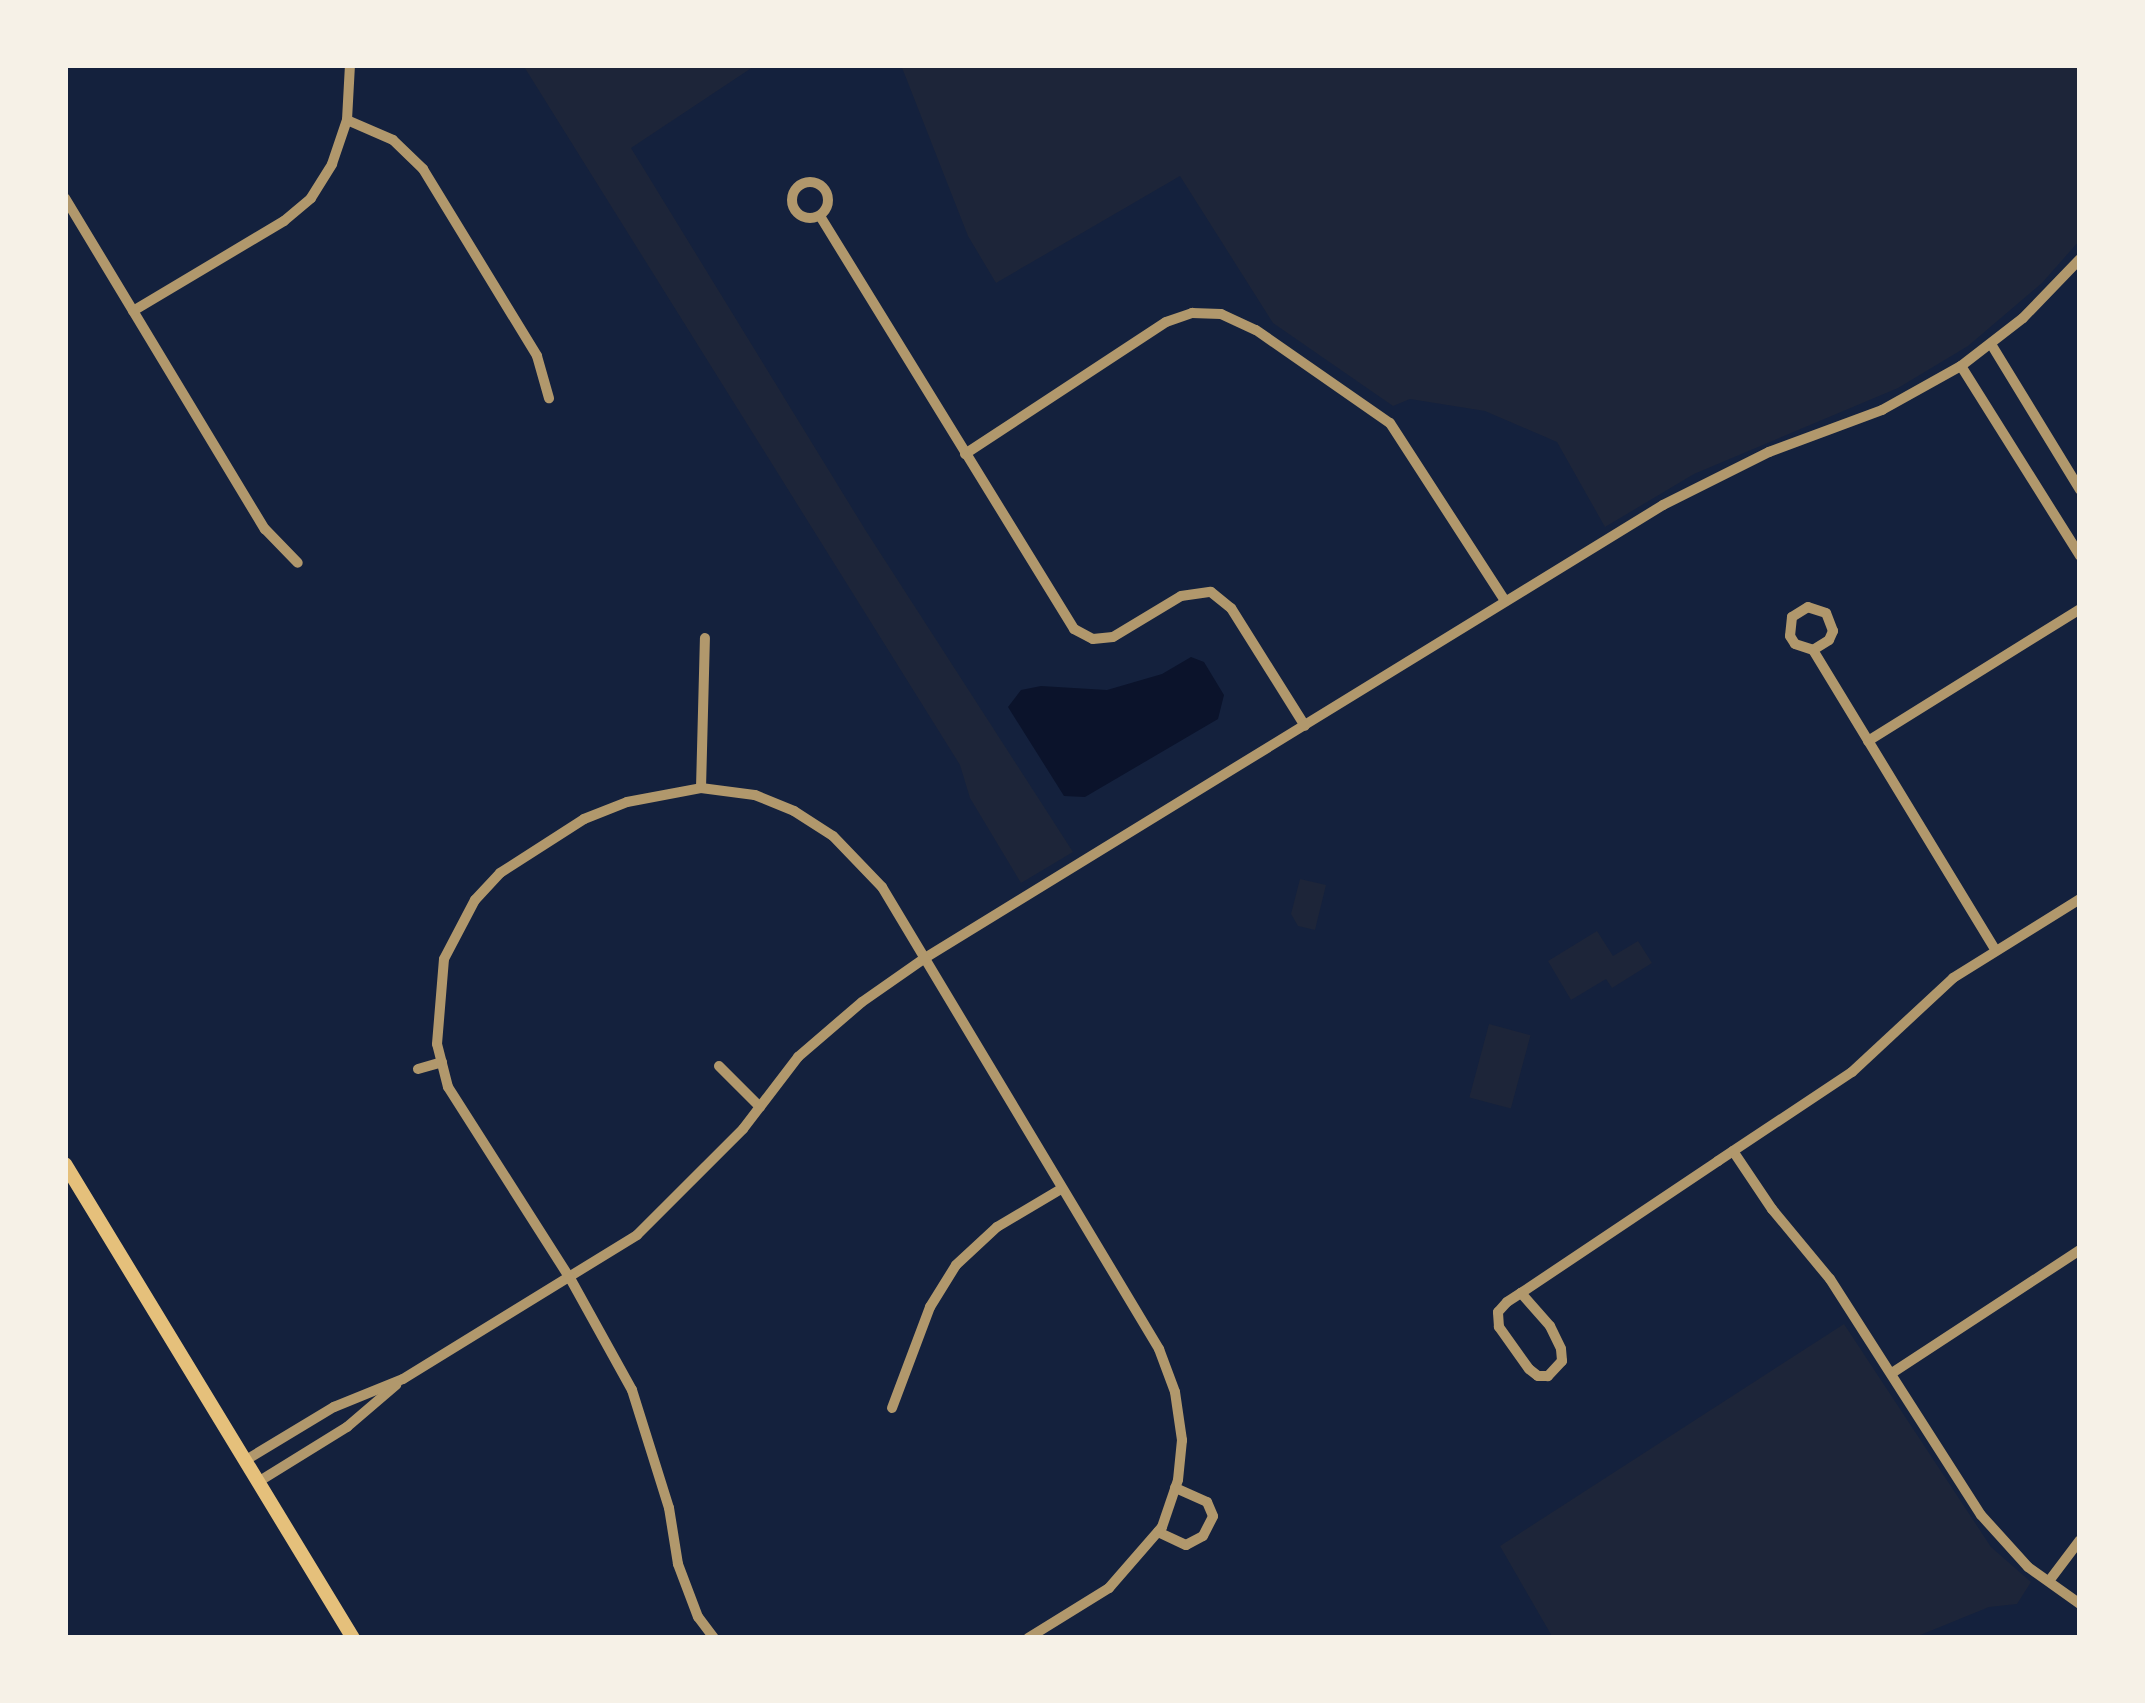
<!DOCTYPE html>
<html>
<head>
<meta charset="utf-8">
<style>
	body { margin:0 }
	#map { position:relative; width:2145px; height:1703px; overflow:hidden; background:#14213d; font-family:"DejaVu Sans",sans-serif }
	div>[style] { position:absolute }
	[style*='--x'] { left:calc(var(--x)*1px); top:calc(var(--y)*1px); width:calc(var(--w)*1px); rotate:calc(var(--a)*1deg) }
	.green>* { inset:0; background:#1d2539; transform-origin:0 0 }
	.water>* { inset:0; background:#0b132b }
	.minor>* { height:10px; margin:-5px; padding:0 5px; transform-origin:5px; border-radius:5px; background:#b1986c }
	.minor>.ring { margin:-5px; padding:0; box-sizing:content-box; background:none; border:10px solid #b1986c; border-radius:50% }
	.secondary>* { height:14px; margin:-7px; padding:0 7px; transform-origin:7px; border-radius:7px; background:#e5c07b }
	span { translate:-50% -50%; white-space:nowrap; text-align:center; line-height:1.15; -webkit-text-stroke:10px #f6f1e7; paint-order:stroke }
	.frame { position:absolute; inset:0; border:68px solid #f6f1e7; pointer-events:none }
</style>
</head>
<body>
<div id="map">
	<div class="green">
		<div style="clip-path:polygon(523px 65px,756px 65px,631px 148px,866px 531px,1073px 852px,1021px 883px,970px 798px,960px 765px)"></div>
		<div style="clip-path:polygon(901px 65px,2080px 65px,2080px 240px,2042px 283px,1968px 346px,1898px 388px,1694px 474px,1605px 527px,1557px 442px,1485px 411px,1410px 399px,1393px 406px,1273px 323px,1180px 176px,996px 283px,968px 236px)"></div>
		<div style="clip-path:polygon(1300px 879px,1326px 885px,1315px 930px,1298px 926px,1291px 914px)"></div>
		<div style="clip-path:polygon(1597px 931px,1613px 956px,1638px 941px,1652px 963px,1612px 988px,1606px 979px,1571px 1000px,1548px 961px)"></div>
		<div style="left:1489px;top:1024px;width:43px;height:76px;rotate:15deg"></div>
		<div style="clip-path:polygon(1844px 1324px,1991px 1547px,2031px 1582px,2017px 1604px,1989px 1607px,1913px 1638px,1553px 1638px,1500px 1546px)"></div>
	</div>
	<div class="water">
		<div style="clip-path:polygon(1191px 657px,1204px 662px,1224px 695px,1218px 719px,1085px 797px,1064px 796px,1008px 707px,1021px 690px,1041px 686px,1107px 690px,1162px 674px)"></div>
	</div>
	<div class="minor">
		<div style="--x:347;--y:120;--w:50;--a:23.5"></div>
		<div style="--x:393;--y:140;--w:42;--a:44"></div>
		<div style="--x:423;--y:169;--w:219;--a:58.6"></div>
		<div style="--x:537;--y:356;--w:44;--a:74.1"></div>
		<div class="ring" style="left:792px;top:182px;width:26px;height:26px"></div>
		<div style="--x:65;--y:198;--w:387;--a:58.9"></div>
		<div style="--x:265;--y:529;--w:47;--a:45.9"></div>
		<div style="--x:820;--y:216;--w:485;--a:58.4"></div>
		<div style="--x:1074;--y:629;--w:21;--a:28"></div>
		<div style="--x:1093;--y:639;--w:20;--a:-6"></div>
		<div style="--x:1113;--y:637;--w:79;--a:-31.1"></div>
		<div style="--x:1181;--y:596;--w:30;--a:-8"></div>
		<div style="--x:1211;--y:592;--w:26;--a:39"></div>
		<div style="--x:1231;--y:608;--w:139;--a:57.9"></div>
		<div style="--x:133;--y:311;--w:176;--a:-30.8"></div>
		<div style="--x:284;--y:221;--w:35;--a:-40"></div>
		<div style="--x:311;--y:198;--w:40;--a:-58"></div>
		<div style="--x:332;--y:164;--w:46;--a:-71.2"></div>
		<div style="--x:347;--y:120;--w:55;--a:-86.9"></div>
		<div style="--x:1991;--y:344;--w:171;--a:58.6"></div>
		<div style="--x:1961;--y:366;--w:224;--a:57.9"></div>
		<div style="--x:965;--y:454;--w:240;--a:-33.3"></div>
		<div style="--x:1166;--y:322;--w:28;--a:-19"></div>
		<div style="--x:1192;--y:313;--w:29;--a:2"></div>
		<div style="--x:1221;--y:314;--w:38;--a:25"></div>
		<div style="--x:1256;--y:330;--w:163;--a:34.8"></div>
		<div style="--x:1390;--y:423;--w:212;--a:57.1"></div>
		<div style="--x:1813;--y:650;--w:19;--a:-32"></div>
		<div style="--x:1829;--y:640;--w:10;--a:-66"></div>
		<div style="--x:1833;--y:631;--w:19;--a:-111"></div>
		<div style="--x:1826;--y:613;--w:19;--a:-162"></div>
		<div style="--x:1808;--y:607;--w:19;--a:148"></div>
		<div style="--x:1792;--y:617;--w:19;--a:96"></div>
		<div style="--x:1790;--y:636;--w:9;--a:58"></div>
		<div style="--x:1795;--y:644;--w:19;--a:18"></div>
		<div style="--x:1813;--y:650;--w:352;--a:58.7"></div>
		<div style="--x:1868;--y:741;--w:250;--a:-31.9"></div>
		<div style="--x:701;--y:788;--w:150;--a:-88.5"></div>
		<div style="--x:719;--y:1066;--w:58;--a:45"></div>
		<div style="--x:418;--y:1069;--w:25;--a:-16"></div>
		<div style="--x:1733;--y:1151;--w:70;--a:56.1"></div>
		<div style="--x:1772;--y:1209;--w:91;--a:50.4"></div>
		<div style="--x:1830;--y:1279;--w:280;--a:57.4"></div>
		<div style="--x:1981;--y:1515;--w:70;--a:47.9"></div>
		<div style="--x:2028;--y:1567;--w:64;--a:35.4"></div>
		<div style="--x:1521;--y:1293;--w:44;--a:48.7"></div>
		<div style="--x:1550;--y:1326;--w:25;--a:64"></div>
		<div style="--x:1561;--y:1349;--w:12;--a:85"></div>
		<div style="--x:1562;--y:1361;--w:21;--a:133"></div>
		<div style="--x:1548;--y:1376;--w:10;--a:180"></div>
		<div style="--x:1538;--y:1376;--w:11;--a:-142"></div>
		<div style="--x:1529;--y:1369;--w:52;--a:-125.5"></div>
		<div style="--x:1499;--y:1327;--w:15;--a:-94"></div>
		<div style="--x:1498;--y:1312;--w:13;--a:-48"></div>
		<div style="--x:1507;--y:1302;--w:17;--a:-33"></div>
		<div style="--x:1521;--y:1293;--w:237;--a:-33.8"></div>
		<div style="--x:1718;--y:1161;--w:161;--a:-33.6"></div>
		<div style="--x:1852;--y:1072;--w:138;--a:-42.9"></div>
		<div style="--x:1953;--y:978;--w:150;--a:-31.9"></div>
		<div style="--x:1892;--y:1373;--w:225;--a:-33.2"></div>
		<div style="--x:892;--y:1408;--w:108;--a:-69.4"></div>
		<div style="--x:930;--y:1307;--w:49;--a:-58.2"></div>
		<div style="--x:956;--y:1265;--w:56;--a:-42.8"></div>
		<div style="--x:997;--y:1227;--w:74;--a:-30.7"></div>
		<div style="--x:246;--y:1460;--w:103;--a:-31.1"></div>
		<div style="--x:334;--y:1407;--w:74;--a:-22.1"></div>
		<div style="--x:403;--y:1379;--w:275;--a:-31.6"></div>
		<div style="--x:637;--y:1235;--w:150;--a:-45"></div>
		<div style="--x:743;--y:1129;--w:91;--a:-52.6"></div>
		<div style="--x:798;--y:1057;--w:84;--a:-40.7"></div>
		<div style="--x:862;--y:1002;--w:77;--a:-34.9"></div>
		<div style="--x:925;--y:958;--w:866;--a:-31.54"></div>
		<div style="--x:1663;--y:505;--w:119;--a:-26.6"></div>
		<div style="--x:1769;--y:452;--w:121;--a:-20.4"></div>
		<div style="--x:1882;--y:410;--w:90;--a:-29.1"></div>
		<div style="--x:1961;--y:366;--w:78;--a:-37.7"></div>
		<div style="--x:2023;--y:318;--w:82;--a:-46"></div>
		<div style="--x:258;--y:1482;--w:105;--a:-31.7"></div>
		<div style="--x:347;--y:1427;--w:65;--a:-40.6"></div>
		<div style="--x:1158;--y:1532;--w:31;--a:25"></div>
		<div style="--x:1186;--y:1545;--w:19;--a:-28"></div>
		<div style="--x:1203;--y:1536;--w:22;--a:-63"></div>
		<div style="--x:1213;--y:1516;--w:15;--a:-113"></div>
		<div style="--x:1207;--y:1502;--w:35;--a:-156"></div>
		<div style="--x:2049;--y:1581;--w:51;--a:-52.9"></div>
		<div style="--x:714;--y:1638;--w:26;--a:-127"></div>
		<div style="--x:698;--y:1617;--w:57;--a:-110.7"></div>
		<div style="--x:678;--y:1564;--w:57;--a:-99.1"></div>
		<div style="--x:669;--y:1508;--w:124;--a:-107.4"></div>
		<div style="--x:632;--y:1390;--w:126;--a:-119"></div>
		<div style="--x:571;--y:1280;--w:229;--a:-122.5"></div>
		<div style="--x:448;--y:1087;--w:44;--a:-104.3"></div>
		<div style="--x:437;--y:1044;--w:85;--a:-85.3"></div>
		<div style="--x:444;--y:959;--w:67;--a:-62.3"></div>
		<div style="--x:475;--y:900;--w:37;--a:-47"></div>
		<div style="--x:500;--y:873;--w:100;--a:-32.7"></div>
		<div style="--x:584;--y:819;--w:46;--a:-21.6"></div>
		<div style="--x:627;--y:802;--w:75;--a:-10.7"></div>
		<div style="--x:701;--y:788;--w:54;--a:7.4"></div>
		<div style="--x:755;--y:795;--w:42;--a:22.3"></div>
		<div style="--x:794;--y:811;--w:46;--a:32.7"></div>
		<div style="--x:833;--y:836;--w:71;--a:46.1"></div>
		<div style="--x:882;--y:887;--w:539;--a:59.05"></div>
		<div style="--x:1159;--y:1349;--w:46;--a:69.6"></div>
		<div style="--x:1175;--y:1392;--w:49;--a:81.7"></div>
		<div style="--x:1182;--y:1440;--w:40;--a:95.7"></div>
		<div style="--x:1178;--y:1480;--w:50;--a:108.8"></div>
		<div style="--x:1162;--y:1527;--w:81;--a:131"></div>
		<div style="--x:1109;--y:1588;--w:95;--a:148.3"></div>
	</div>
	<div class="secondary">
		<div style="--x:65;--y:1164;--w:555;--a:58.72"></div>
	</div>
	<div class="frame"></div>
</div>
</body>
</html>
